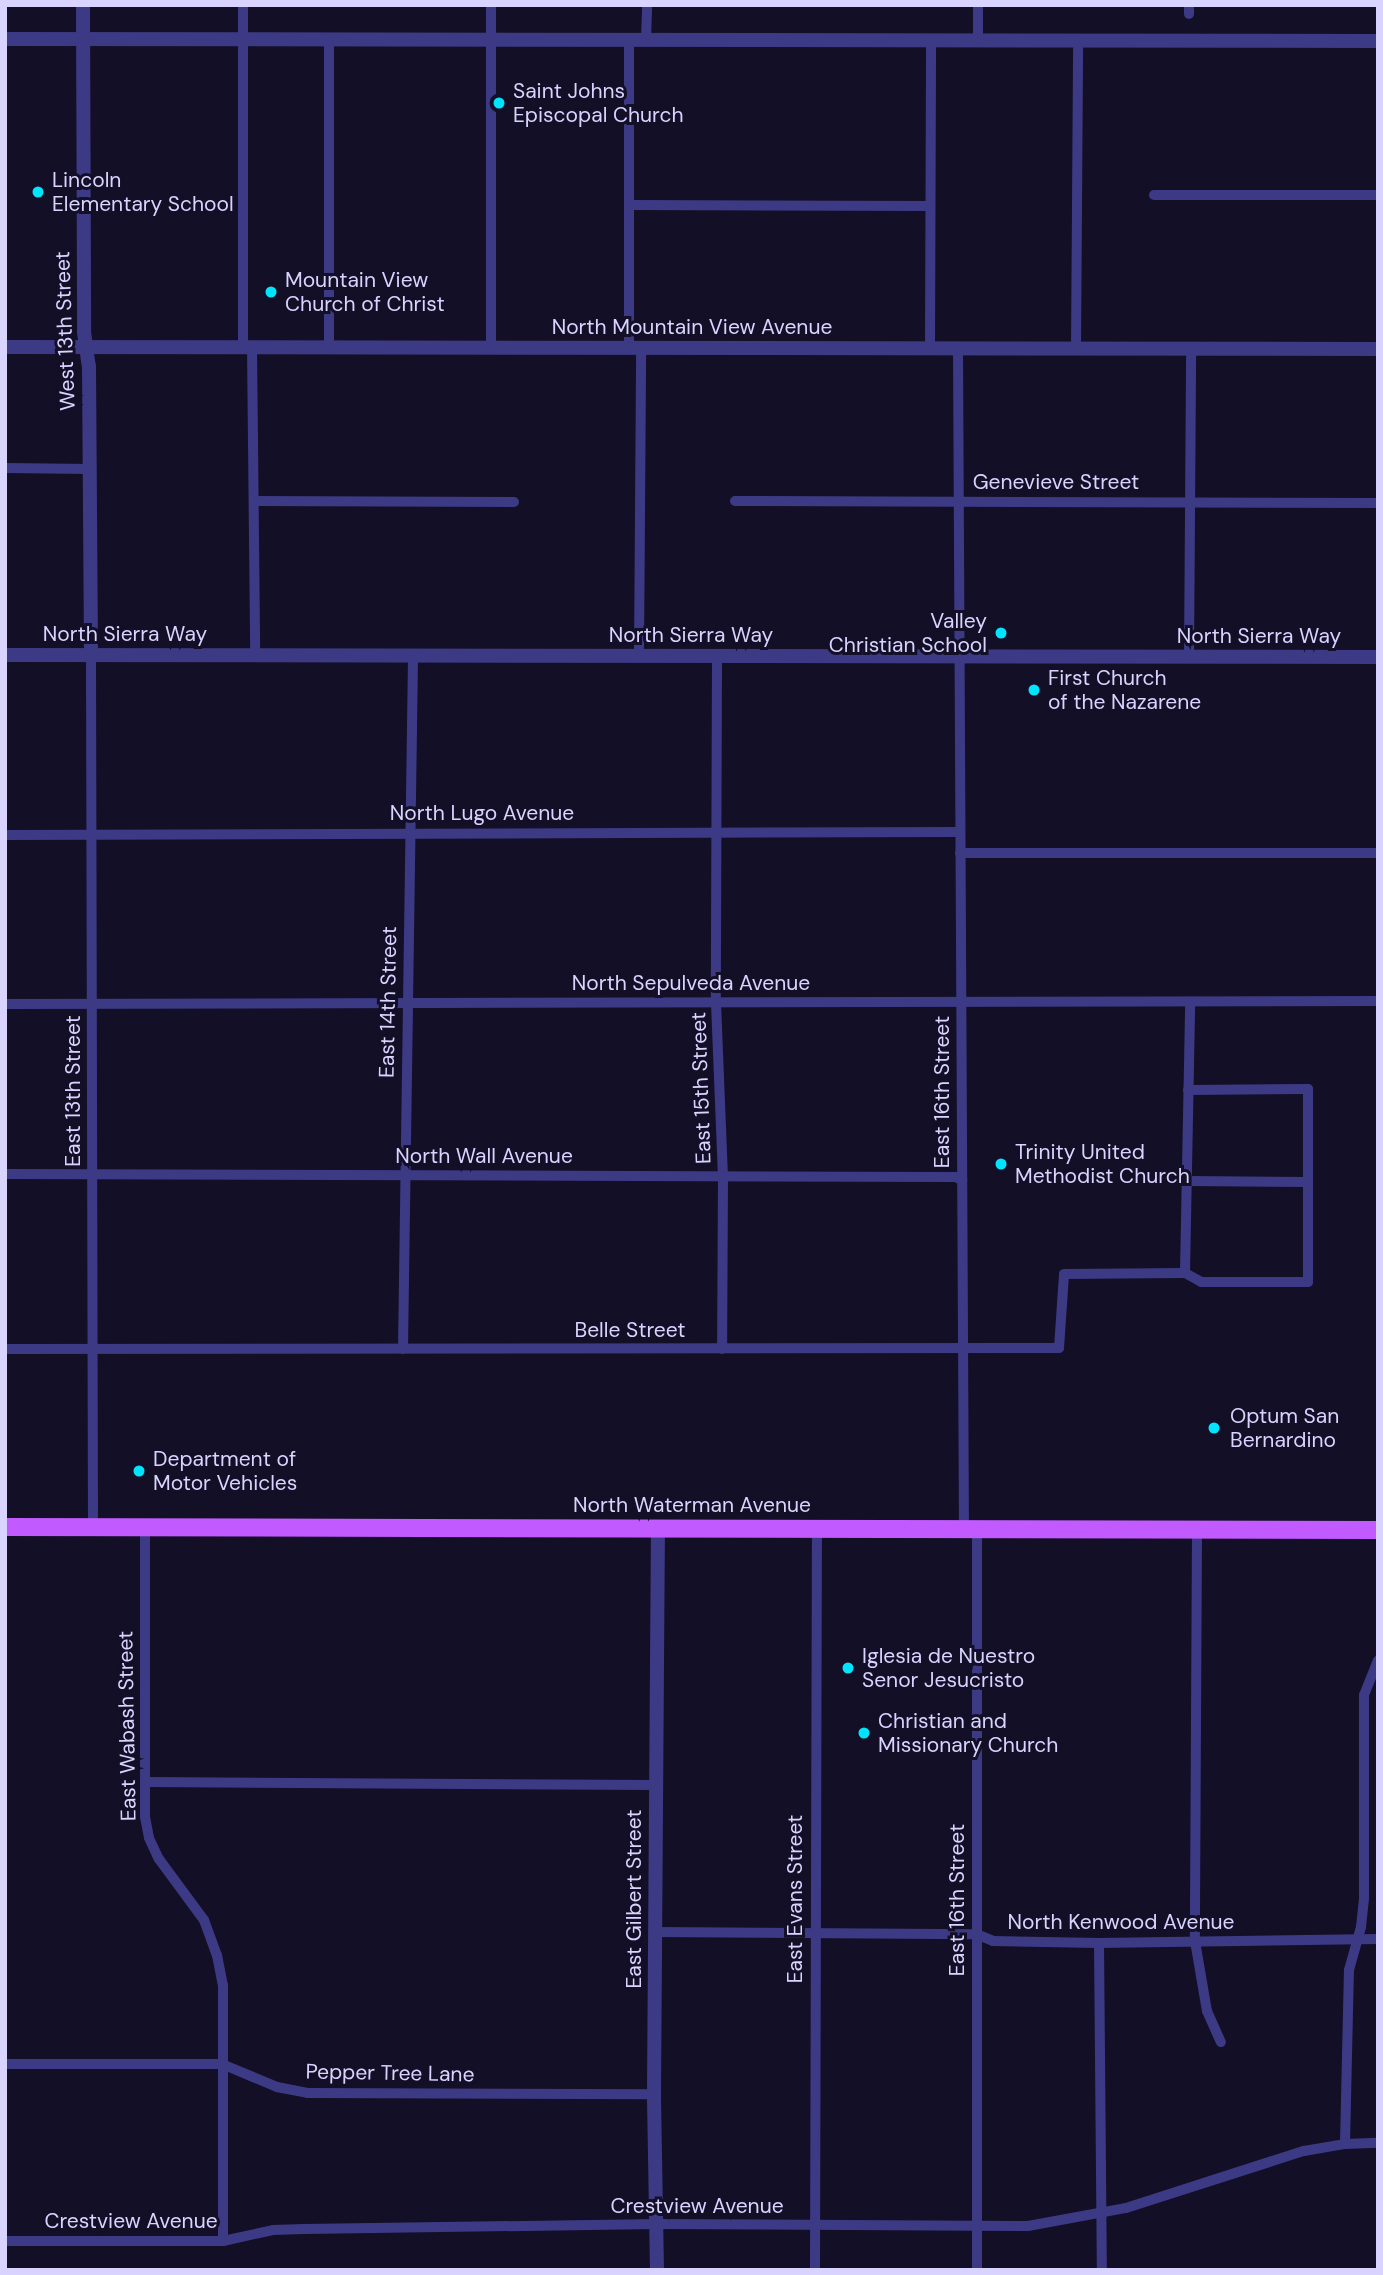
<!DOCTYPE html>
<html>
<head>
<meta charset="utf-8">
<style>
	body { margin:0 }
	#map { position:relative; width:1383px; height:2275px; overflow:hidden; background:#130f26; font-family:"DM Sans",sans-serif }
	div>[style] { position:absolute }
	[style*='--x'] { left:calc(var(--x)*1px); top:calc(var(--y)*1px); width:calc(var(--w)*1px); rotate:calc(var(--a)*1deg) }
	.minor>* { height:10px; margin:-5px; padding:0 5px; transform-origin:5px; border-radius:5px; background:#3d3a85 }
	.tertiary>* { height:14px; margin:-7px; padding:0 7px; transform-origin:7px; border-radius:7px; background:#3d3a85 }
	.primary>* { height:18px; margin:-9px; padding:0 9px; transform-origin:9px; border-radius:9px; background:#c25bff }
	.dots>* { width:19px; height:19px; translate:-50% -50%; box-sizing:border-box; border:4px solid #130f26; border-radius:50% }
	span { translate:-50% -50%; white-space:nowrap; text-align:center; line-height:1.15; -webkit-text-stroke:6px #130f26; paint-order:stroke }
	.poi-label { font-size:21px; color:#d9d4ff }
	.left { translate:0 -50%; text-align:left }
	.right { translate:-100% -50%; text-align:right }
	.street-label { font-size:21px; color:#d9d4ff }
	.frame { position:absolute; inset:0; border:7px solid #d9d4ff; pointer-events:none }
</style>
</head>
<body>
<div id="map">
	<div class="minor">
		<div style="--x:243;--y:5;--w:342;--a:90"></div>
		<div style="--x:491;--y:5;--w:343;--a:90"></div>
		<div style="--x:978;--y:5;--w:35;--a:90"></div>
		<div style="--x:1189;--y:5;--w:9;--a:90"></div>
		<div style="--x:646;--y:39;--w:34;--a:-88"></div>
		<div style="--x:329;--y:40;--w:307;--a:90"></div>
		<div style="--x:1154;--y:195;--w:224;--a:0"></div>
		<div style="--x:630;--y:205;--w:300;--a:0.2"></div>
		<div style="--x:252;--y:347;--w:308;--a:89.4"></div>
		<div style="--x:629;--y:348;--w:309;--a:-90"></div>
		<div style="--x:930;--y:348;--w:308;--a:-89.8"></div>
		<div style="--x:958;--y:348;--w:1181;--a:89.71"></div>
		<div style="--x:1076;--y:348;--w:307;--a:-89.6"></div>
		<div style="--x:5;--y:468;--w:85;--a:0.7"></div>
		<div style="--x:254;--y:501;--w:260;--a:0.2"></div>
		<div style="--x:735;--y:501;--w:643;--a:0.18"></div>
		<div style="--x:91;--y:655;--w:872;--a:89.87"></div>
		<div style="--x:639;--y:656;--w:308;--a:-89.6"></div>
		<div style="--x:717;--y:657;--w:346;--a:90.2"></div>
		<div style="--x:716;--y:1003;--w:174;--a:87.7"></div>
		<div style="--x:723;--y:1177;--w:172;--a:90.3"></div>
		<div style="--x:1189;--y:657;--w:309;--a:-89.6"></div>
		<div style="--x:5;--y:835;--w:955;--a:-0.18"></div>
		<div style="--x:960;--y:853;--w:418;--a:0"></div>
		<div style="--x:5;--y:1004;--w:1373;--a:-0.13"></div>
		<div style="--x:5;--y:1174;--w:950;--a:0.18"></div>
		<div style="--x:955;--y:1177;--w:8;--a:23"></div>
		<div style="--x:1187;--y:1181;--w:121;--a:0.5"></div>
		<div style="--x:1308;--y:1182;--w:93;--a:-90"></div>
		<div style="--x:1308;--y:1089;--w:120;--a:179.5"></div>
		<div style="--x:1185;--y:1273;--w:271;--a:-88.9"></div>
		<div style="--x:1185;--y:1273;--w:18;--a:29"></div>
		<div style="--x:1201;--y:1282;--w:107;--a:0"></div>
		<div style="--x:1308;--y:1282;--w:100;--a:-90"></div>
		<div style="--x:5;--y:1349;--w:1054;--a:-0.05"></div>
		<div style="--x:1059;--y:1348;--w:74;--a:-86.1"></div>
		<div style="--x:1064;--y:1274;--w:121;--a:-0.5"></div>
		<div style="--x:403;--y:1349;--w:693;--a:-89.17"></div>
		<div style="--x:145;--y:1527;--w:290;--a:90"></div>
		<div style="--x:145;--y:1817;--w:21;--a:79"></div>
		<div style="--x:149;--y:1838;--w:23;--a:65"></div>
		<div style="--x:159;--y:1859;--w:76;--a:53.6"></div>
		<div style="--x:204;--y:1920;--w:37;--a:70"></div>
		<div style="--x:217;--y:1955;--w:31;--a:79"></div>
		<div style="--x:223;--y:1985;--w:256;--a:90"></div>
		<div style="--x:1197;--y:1530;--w:411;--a:90.3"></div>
		<div style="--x:1195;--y:1941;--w:71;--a:80.3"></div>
		<div style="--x:1207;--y:2011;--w:34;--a:66"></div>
		<div style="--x:145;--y:1782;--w:509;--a:0.34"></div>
		<div style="--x:656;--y:1932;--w:320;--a:0.4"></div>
		<div style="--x:976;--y:1934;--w:18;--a:22"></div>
		<div style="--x:993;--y:1941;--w:106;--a:1.1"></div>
		<div style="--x:1099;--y:1943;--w:279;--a:-0.8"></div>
		<div style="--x:1099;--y:1943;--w:327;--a:89.5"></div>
		<div style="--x:5;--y:2064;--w:217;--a:0"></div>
		<div style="--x:222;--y:2064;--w:60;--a:22.7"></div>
		<div style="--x:277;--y:2087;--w:31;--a:11"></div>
		<div style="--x:307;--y:2093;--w:347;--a:0.2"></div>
		<div style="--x:1345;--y:2144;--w:174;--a:-88.7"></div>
		<div style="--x:1349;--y:1970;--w:45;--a:-74.4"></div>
		<div style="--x:1361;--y:1927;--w:30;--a:-84"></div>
		<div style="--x:1364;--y:1897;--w:202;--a:-90"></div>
		<div style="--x:1364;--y:1695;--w:37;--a:-68"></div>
		<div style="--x:5;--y:2241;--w:218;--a:0"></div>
		<div style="--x:223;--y:2241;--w:51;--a:-12.4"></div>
		<div style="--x:273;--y:2230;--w:31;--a:-2"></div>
		<div style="--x:304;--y:2229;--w:353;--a:-0.8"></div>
		<div style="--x:657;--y:2224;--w:371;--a:0.3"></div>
		<div style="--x:1028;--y:2226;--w:100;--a:-10.4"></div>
		<div style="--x:1126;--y:2208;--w:187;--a:-17.8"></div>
		<div style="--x:1304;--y:2151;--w:42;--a:-9.7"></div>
		<div style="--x:1345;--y:2144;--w:33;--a:-2"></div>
		<div style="--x:815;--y:2270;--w:742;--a:-89.85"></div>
		<div style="--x:977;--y:2270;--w:740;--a:-90"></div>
	</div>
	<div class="tertiary">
		<div style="--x:83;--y:5;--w:327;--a:89.8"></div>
		<div style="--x:84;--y:332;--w:34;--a:82"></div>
		<div style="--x:89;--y:366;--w:289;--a:89.6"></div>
		<div style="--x:5;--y:39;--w:1373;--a:0.08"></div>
		<div style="--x:5;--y:347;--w:1373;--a:0.08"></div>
		<div style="--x:5;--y:655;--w:1373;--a:0.08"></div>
		<div style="--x:657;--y:2270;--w:176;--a:-91"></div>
		<div style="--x:654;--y:2094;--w:566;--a:-89.6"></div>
	</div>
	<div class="primary">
		<div style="--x:5;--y:1527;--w:1373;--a:0.13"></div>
	</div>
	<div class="dots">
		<div style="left:499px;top:103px;background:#00e5ff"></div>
		<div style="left:38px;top:192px;background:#00e5ff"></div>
		<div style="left:271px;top:292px;background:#00e5ff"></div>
		<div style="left:1001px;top:633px;background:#00e5ff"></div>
		<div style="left:1034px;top:690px;background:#00e5ff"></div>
		<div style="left:1001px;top:1164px;background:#00e5ff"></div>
		<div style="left:1214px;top:1428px;background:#00e5ff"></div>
		<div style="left:139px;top:1471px;background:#00e5ff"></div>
		<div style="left:848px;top:1668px;background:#00e5ff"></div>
		<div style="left:864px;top:1733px;background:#00e5ff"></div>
	</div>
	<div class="poi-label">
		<span class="left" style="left:513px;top:103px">Saint Johns<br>Episcopal Church</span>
		<span class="left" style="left:52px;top:192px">Lincoln<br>Elementary School</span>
		<span class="left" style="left:285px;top:292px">Mountain View<br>Church of Christ</span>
		<span class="right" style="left:987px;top:633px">Valley<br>Christian School</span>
		<span class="left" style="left:1048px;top:690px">First Church<br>of the Nazarene</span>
		<span class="left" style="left:1015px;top:1164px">Trinity United<br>Methodist Church</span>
		<span class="left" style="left:1230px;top:1428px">Optum San<br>Bernardino</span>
		<span class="left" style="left:153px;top:1471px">Department of<br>Motor Vehicles</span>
		<span class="left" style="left:862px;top:1668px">Iglesia de Nuestro<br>Senor Jesucristo</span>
		<span class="left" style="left:878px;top:1733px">Christian and<br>Missionary Church</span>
	</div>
	<div class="street-label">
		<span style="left:692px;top:327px">North Mountain View Avenue</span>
		<span style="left:65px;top:331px;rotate:-92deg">West 13th Street</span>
		<span style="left:1056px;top:482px">Genevieve Street</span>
		<span style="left:125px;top:634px">North Sierra Way</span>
		<span style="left:691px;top:635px">North Sierra Way</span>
		<span style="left:1259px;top:636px">North Sierra Way</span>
		<span style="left:482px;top:813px">North Lugo Avenue</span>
		<span style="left:691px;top:983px">North Sepulveda Avenue</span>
		<span style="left:388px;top:1002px;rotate:-89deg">East 14th Street</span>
		<span style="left:701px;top:1088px;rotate:-92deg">East 15th Street</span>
		<span style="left:73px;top:1091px;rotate:-90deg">East 13th Street</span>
		<span style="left:942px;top:1092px;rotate:-90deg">East 16th Street</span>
		<span style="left:484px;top:1156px">North Wall Avenue</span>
		<span style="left:630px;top:1330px">Belle Street</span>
		<span style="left:692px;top:1505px">North Waterman Avenue</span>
		<span style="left:127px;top:1726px;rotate:-91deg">East Wabash Street</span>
		<span style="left:634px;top:1899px;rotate:-90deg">East Gilbert Street</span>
		<span style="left:795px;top:1899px;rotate:-90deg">East Evans Street</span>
		<span style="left:957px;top:1900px;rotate:-90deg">East 16th Street</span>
		<span style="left:1121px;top:1922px">North Kenwood Avenue</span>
		<span style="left:390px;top:2073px;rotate:1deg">Pepper Tree Lane</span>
		<span style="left:697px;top:2206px">Crestview Avenue</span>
		<span style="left:131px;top:2221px">Crestview Avenue</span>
	</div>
	<div class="frame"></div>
</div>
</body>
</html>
